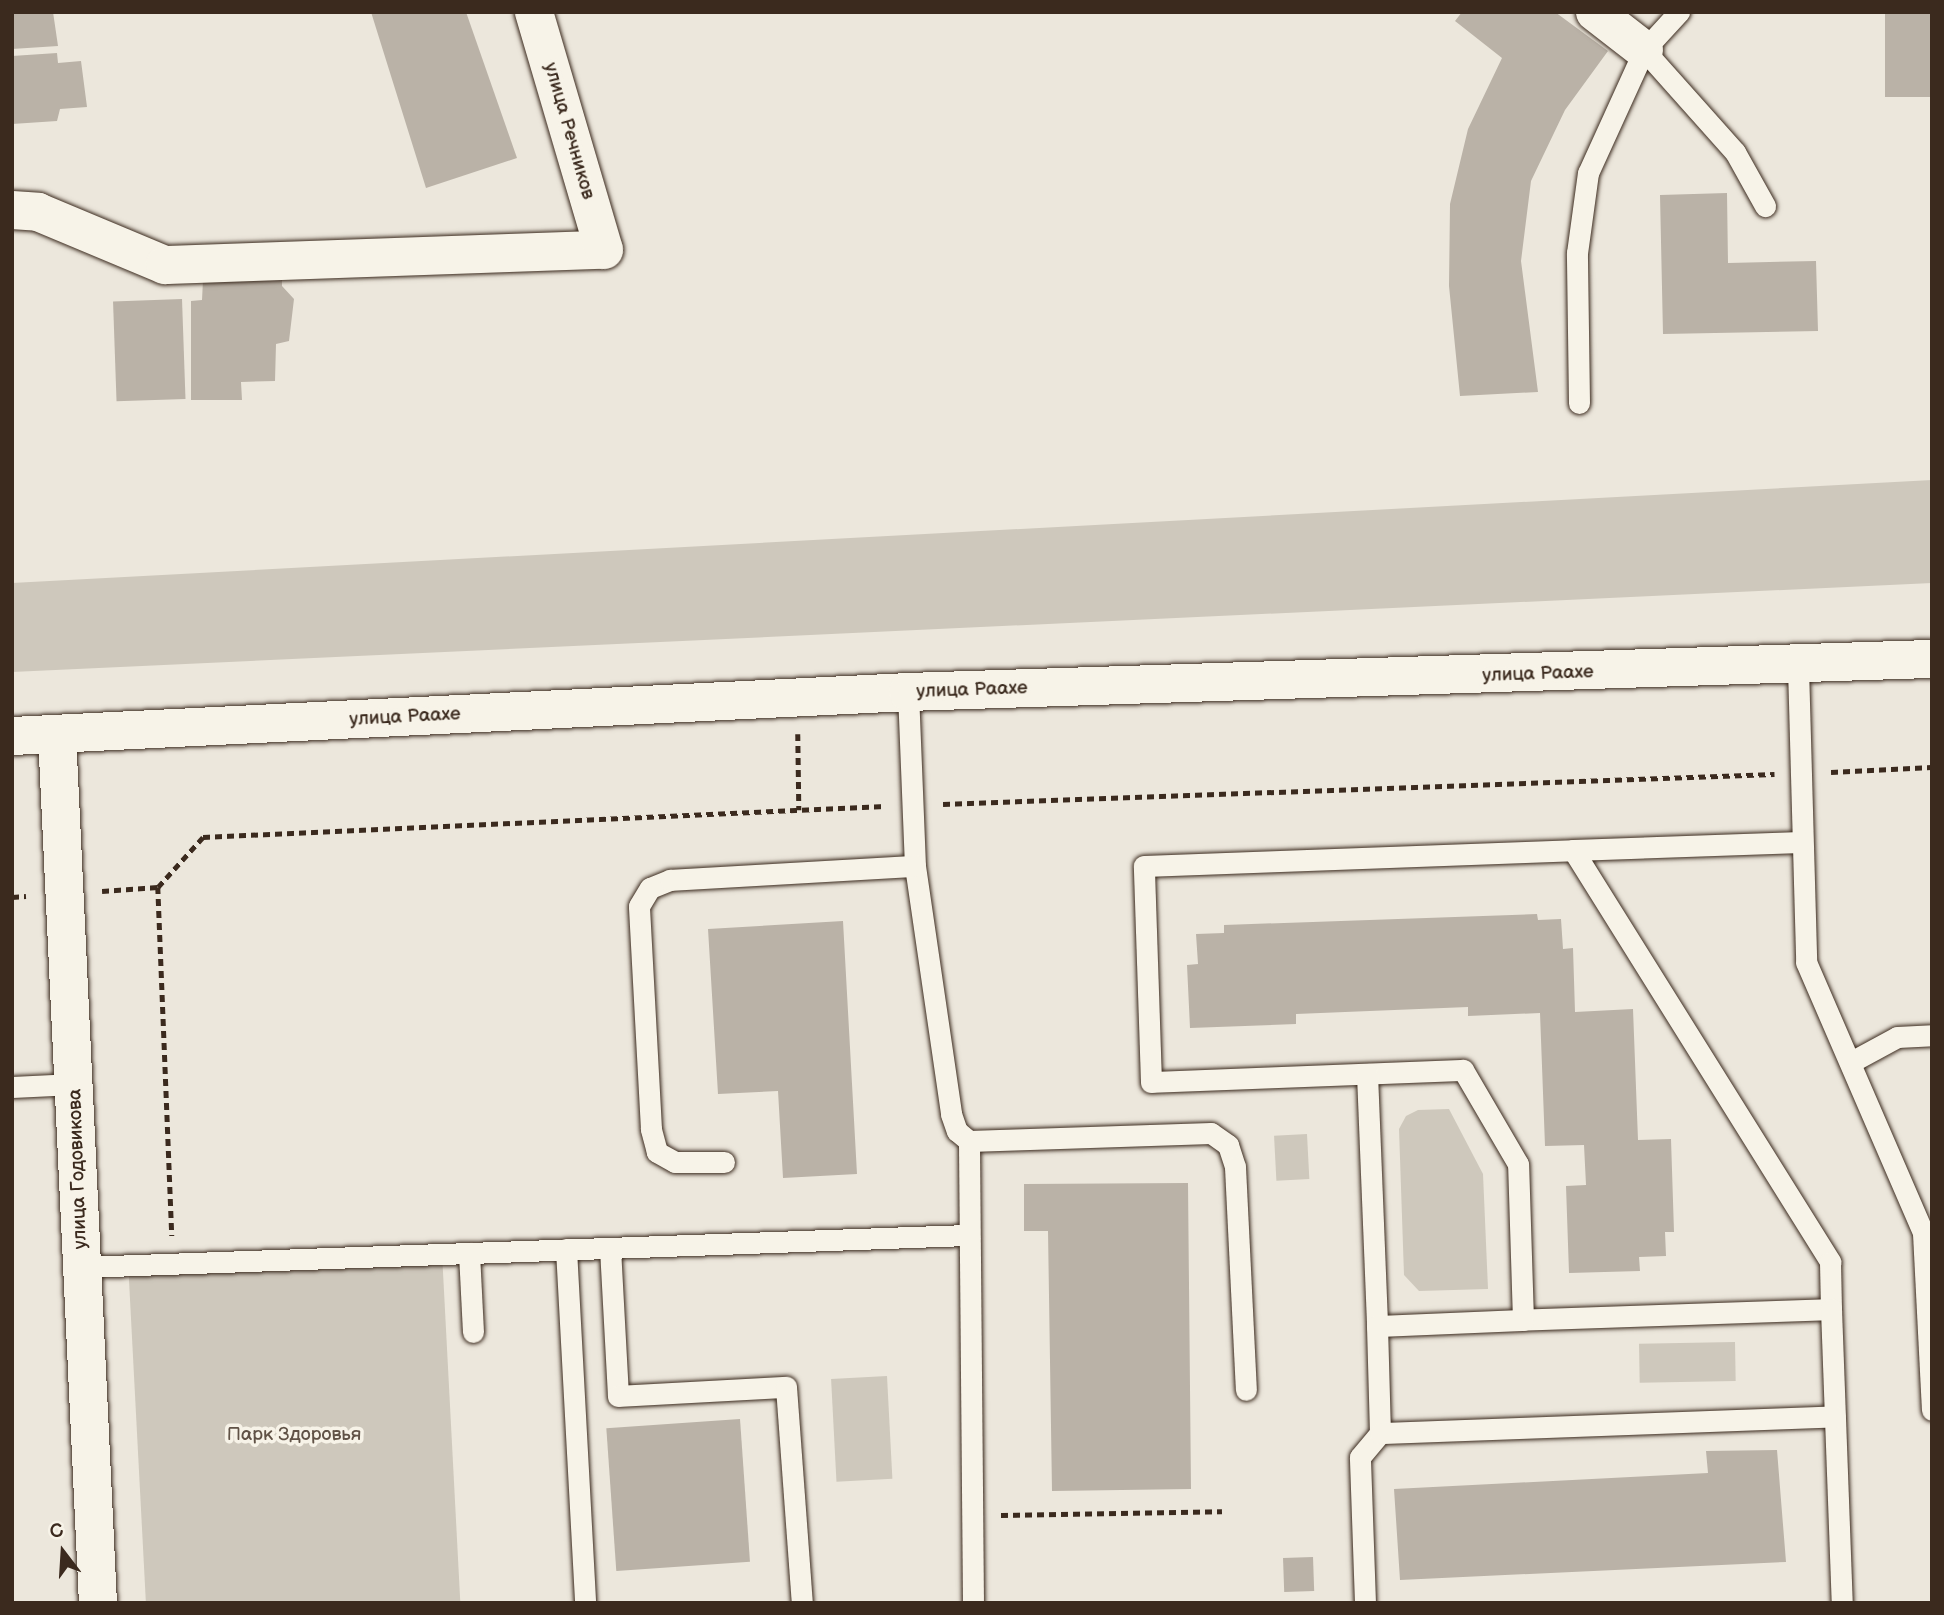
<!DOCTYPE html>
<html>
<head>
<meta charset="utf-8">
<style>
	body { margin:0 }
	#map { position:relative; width:1944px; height:1615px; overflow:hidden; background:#ece7dc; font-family:"Balsamiq Sans",sans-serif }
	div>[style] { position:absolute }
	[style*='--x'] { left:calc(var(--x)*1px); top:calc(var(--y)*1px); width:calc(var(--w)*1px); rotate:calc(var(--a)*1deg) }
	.green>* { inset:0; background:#cec8bc; transform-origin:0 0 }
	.building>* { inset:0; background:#bab2a7; transform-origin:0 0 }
	.path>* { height:4.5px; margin-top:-2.25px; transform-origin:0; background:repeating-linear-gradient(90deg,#3b2a1e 0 7px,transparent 0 12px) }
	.roads { filter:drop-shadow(0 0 2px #3b2a1e) drop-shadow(0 0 2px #3b2a1e) }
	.lane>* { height:21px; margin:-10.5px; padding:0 10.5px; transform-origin:10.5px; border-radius:10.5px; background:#f7f3e8 }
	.street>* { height:38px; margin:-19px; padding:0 19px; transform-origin:19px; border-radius:19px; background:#f7f3e8 }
	.secondary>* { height:38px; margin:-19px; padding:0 19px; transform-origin:19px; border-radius:19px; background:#f7f3e8 }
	span { translate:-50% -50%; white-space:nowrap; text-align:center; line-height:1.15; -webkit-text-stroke:7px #f7f3e8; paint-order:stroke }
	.street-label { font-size:19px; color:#3b2a1e }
	.park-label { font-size:19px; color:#605246 }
	.frame { position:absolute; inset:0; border:14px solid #3b2a1e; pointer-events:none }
	.north { position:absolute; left:28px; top:1517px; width:70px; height:70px; -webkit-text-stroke:5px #f7f3e8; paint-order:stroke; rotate:343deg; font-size:19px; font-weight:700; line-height:28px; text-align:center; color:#3b2a1e }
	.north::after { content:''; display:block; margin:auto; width:24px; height:32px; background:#3b2a1e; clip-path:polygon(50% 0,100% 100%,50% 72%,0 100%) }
</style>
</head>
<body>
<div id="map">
	<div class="green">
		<div style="clip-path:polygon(1932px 480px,1932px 583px,12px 672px,12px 583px)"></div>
		<div style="clip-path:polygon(1449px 1109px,1483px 1174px,1488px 1289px,1419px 1291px,1404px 1275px,1399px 1129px,1406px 1116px,1418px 1110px)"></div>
		<div style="left:1307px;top:1134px;width:45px;height:33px;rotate:87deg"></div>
		<div style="left:442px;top:1253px;width:351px;height:314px;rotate:87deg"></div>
		<div style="left:1735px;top:1342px;width:39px;height:96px;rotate:89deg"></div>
		<div style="left:887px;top:1376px;width:103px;height:56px;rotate:87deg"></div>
	</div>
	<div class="building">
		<div style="clip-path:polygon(12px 12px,53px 12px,58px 46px,12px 49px)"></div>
		<div style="clip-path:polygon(371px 12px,466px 12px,517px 158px,426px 188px)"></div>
		<div style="clip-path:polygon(1462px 12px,1555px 12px,1608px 51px,1565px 110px,1531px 181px,1521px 261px,1538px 392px,1460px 396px,1449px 286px,1450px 204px,1468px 129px,1502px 58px,1455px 21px)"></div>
		<div style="left:1885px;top:12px;width:47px;height:85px"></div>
		<div style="clip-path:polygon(57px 53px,58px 63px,81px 61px,87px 107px,60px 109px,57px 121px,12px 124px,12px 56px)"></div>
		<div style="clip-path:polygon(1727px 193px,1728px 263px,1816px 261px,1818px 331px,1663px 334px,1660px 195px)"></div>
		<div style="clip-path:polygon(282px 275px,282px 286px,294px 299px,289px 341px,276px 344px,275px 381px,241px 382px,242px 400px,191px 400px,191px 301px,202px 300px,203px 280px)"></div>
		<div style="left:182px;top:299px;width:100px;height:69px;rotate:88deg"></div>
		<div style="clip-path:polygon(1537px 914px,1538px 920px,1561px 919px,1563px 949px,1573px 948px,1575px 1012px,1633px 1009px,1638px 1140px,1671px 1139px,1674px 1232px,1665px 1232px,1666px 1256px,1639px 1257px,1640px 1271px,1569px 1273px,1566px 1186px,1586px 1185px,1584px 1145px,1545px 1146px,1540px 1013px,1468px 1016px,1468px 1007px,1296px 1014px,1296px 1024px,1190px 1028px,1187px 965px,1198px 964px,1196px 934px,1224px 933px,1224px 925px)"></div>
		<div style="clip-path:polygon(843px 921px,857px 1174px,783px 1178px,778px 1091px,718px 1094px,708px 929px)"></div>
		<div style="clip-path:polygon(1188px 1183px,1191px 1489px,1052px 1491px,1048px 1231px,1024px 1231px,1024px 1184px)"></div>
		<div style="left:740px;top:1419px;width:143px;height:134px;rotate:86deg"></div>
		<div style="clip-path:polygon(1777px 1450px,1786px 1562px,1400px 1580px,1394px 1489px,1708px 1473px,1706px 1451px)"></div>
		<div style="left:1313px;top:1557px;width:34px;height:30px;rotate:88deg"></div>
	</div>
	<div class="path">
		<div style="--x:798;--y:734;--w:76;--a:89.2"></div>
		<div style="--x:1831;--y:772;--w:101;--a:-2.8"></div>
		<div style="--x:943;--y:804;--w:832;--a:-2.07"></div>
		<div style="--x:158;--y:887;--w:349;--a:87.7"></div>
		<div style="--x:102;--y:891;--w:56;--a:-4.1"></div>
		<div style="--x:158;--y:887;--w:67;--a:-48"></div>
		<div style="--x:203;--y:837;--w:683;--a:-2.6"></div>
		<div style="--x:12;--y:897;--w:14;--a:-4"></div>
		<div style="--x:1001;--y:1515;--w:221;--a:-1"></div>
	</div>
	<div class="roads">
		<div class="lane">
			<div style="--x:1644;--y:50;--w:137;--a:48.3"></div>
			<div style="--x:1735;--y:152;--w:62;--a:60.9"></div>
			<div style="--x:1579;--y:403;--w:150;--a:-90.8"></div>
			<div style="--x:1577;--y:253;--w:81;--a:-82.2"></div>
			<div style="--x:1588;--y:173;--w:135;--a:-65.5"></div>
			<div style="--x:1644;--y:50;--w:52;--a:-47.4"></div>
			<div style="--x:1798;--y:667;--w:295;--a:88.4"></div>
			<div style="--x:1806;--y:962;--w:295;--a:66.6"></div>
			<div style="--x:1923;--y:1233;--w:177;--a:87.1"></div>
			<div style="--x:908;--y:692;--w:174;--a:87.7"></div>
			<div style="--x:915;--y:866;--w:251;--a:81.7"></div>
			<div style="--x:951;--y:1114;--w:18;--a:71"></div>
			<div style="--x:957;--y:1131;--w:16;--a:40"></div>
			<div style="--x:1573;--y:850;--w:486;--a:58"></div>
			<div style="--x:1830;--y:1262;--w:47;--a:88.8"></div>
			<div style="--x:1831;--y:1309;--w:308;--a:178"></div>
			<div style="--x:1523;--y:1320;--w:156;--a:-91.8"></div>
			<div style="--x:1518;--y:1164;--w:109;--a:-120.3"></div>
			<div style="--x:1463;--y:1070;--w:312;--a:177.8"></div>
			<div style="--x:1151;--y:1082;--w:216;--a:-91.9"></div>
			<div style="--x:1144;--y:866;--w:429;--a:-2.1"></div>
			<div style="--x:1573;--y:850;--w:228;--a:-2"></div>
			<div style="--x:1851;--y:1062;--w:52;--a:-28.5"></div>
			<div style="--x:1897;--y:1037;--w:35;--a:-3"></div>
			<div style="--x:1367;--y:1074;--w:252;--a:87.7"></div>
			<div style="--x:1377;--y:1326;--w:146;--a:-2.4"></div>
			<div style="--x:12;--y:1087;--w:62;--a:-2.8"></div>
			<div style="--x:724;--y:1162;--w:49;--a:180"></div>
			<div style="--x:675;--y:1162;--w:21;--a:-151"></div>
			<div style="--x:657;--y:1152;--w:24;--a:-105"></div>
			<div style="--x:651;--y:1129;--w:223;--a:-93.1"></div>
			<div style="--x:639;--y:906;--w:21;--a:-59"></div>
			<div style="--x:650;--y:888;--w:22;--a:-22"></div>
			<div style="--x:670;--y:880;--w:245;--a:-3.3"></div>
			<div style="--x:610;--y:1248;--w:148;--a:86.9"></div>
			<div style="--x:618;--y:1396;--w:168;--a:-3.1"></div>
			<div style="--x:786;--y:1387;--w:217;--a:85.8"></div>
			<div style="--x:566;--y:1249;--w:355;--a:86.9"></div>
			<div style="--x:469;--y:1253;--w:79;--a:87.1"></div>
			<div style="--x:82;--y:1267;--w:888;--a:-2.07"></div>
			<div style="--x:1831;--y:1309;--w:294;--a:87.9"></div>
			<div style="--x:1377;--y:1326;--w:107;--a:88.4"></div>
			<div style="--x:973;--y:1603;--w:462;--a:-90.5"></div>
			<div style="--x:969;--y:1141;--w:242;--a:-1.9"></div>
			<div style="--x:1211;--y:1133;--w:21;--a:35"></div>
			<div style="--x:1228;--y:1145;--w:23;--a:72"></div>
			<div style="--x:1235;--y:1167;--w:223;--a:87.2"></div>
			<div style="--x:1365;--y:1603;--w:146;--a:-92"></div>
			<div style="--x:1360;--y:1457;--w:31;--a:-50"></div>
			<div style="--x:1380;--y:1433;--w:455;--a:-2.1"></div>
		</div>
		<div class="street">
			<div style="--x:1595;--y:12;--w:62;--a:37.8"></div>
			<div style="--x:12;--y:210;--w:26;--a:4"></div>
			<div style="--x:38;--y:212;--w:138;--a:22.7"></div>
			<div style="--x:165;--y:265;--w:439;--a:-2"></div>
			<div style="--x:604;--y:250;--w:248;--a:-106.4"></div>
		</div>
		<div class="secondary">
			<div style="--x:57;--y:734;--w:870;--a:87.3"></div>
			<div style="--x:12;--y:736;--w:897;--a:-2.81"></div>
			<div style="--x:908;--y:692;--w:1025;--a:-1.85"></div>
		</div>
	</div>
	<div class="street-label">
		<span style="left:569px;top:131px;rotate:74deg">улица Речников</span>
		<span style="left:1538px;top:674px;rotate:-2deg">улица Раахе</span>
		<span style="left:972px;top:690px;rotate:-2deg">улица Раахе</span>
		<span style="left:405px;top:717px;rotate:-3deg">улица Раахе</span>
		<span style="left:78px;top:1169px;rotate:-92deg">улица Годовикова</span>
	</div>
	<div class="park-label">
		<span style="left:294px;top:1435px">Парк Здоровья</span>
	</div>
	<div class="frame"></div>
	<div class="north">С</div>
</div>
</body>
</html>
